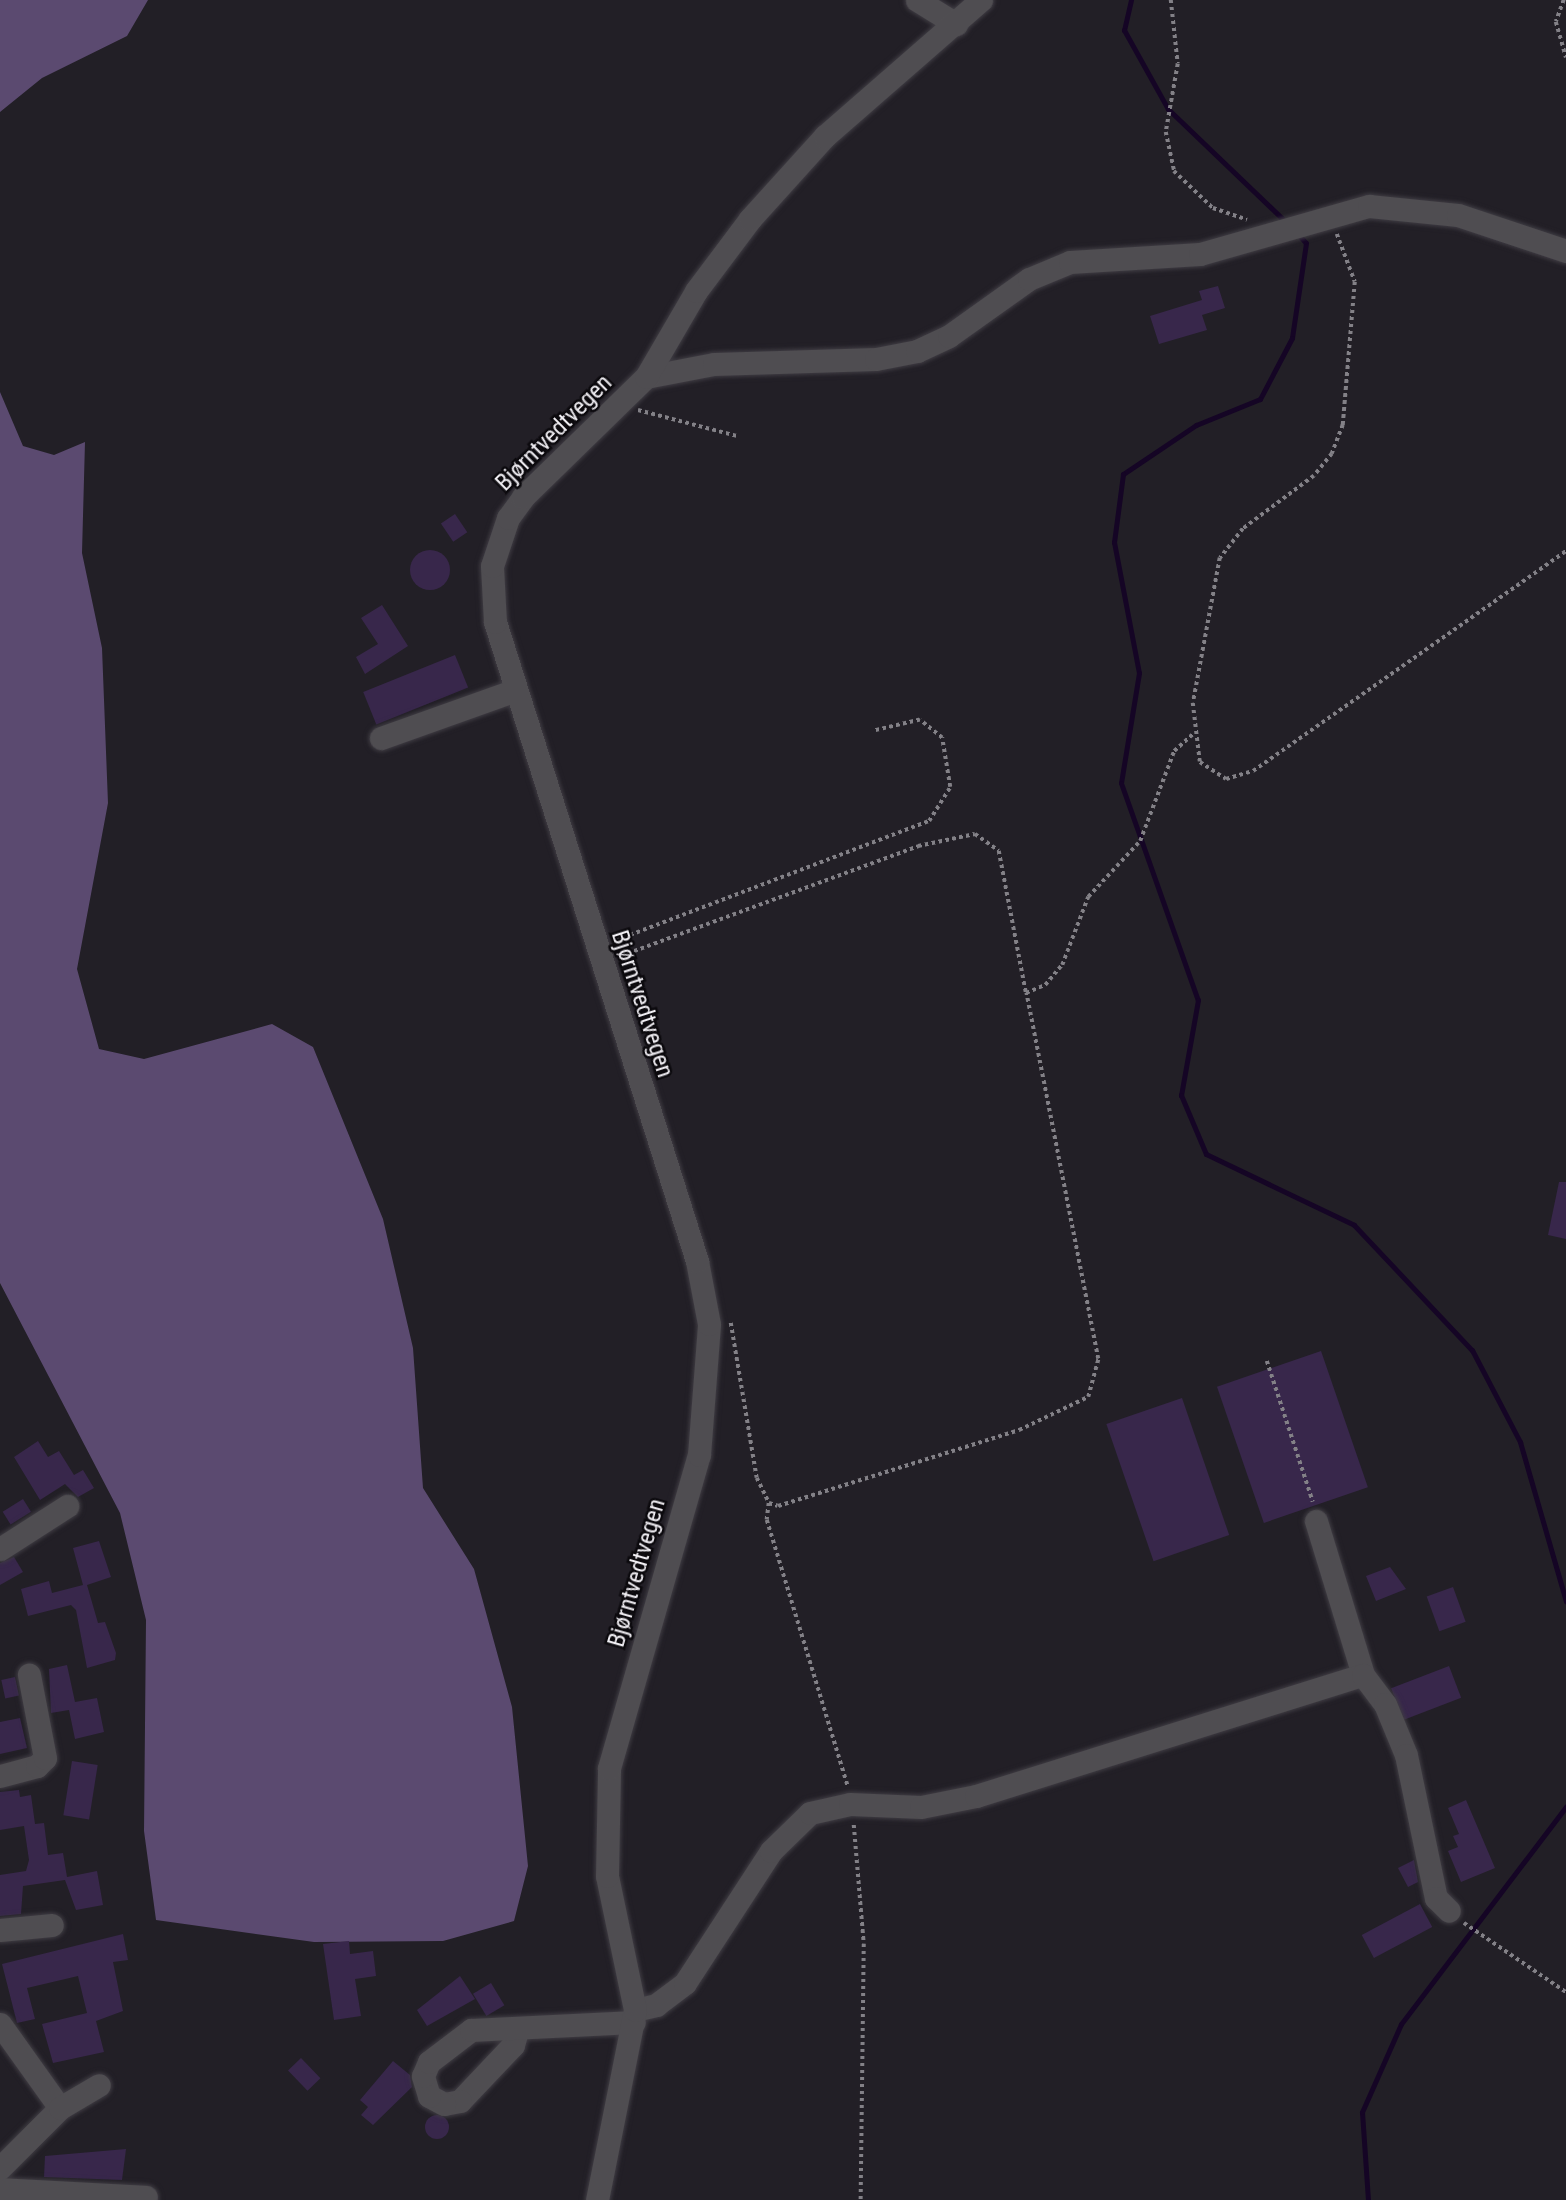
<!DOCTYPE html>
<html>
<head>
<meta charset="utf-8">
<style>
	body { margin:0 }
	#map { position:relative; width:1566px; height:2200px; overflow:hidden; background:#221f26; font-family:"Roboto Condensed",sans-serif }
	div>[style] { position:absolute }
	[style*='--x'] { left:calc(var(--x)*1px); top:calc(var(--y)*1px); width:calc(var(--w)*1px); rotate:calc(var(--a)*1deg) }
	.forest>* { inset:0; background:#5b4a70 }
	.stream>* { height:5px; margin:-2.5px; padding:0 2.5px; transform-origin:2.5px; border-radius:2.5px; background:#150525 }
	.building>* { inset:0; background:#38274b; transform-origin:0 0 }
	.round { border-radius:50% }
	.path>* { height:3.5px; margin-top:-1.75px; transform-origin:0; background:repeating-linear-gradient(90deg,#838187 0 3.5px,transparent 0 7px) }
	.roads { filter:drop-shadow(0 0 2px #3f3c43) drop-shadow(0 0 2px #3f3c43) }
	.minor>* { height:23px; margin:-11.5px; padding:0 11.5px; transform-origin:11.5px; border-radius:11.5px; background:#4f4d51 }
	span { translate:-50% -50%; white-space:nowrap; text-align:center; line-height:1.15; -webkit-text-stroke:5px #0b090d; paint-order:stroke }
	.street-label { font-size:24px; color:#f0eef3 }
</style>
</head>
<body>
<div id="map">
	<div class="forest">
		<div style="clip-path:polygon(0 0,148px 0,127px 36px,42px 78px,0 112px)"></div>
		<div style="clip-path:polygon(0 392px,23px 446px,54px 455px,85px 442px,82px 553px,102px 648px,108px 803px,77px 969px,99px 1049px,144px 1059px,272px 1024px,313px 1047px,383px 1219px,413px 1348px,423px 1488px,474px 1569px,512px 1707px,528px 1866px,514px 1921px,443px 1941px,314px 1942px,156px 1920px,144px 1831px,146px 1620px,120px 1513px,0 1283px)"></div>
	</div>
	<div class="stream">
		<div style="--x:1131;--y:0;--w:31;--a:103"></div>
		<div style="--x:1124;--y:30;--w:90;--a:60.9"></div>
		<div style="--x:1168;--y:109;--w:166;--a:43.8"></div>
		<div style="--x:1297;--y:233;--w:13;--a:48"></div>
		<div style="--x:1306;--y:243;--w:96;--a:98.4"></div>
		<div style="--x:1292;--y:338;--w:69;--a:117.7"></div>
		<div style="--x:1260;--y:399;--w:69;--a:157.9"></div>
		<div style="--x:1196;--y:425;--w:88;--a:146.1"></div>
		<div style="--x:1123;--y:474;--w:69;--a:97.5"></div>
		<div style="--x:1114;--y:542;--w:133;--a:79.2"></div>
		<div style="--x:1139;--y:673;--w:111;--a:99.3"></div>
		<div style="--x:1121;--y:783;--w:230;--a:70.5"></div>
		<div style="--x:1198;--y:1000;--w:97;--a:100.1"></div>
		<div style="--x:1181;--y:1095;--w:64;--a:67"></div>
		<div style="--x:1206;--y:1154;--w:164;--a:25.6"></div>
		<div style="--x:1354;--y:1225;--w:172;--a:46.7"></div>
		<div style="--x:1472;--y:1350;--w:104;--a:62.4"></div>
		<div style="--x:1520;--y:1442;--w:166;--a:73.9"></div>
		<div style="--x:1368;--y:2200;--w:88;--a:-93.9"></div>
		<div style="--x:1362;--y:2112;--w:96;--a:-66.1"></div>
		<div style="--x:1401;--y:2024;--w:273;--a:-52.8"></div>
	</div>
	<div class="building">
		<div style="clip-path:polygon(1218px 286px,1225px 308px,1202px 315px,1207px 330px,1159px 344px,1150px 316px,1202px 300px,1199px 291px)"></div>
		<div style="left:455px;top:514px;width:22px;height:17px;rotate:56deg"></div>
		<div class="round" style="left:410px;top:550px;width:40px;height:40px"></div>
		<div style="clip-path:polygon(382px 605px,408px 646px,365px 674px,356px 657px,378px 644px,361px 618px)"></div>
		<div style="left:455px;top:655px;width:35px;height:99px;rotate:68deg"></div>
		<div style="clip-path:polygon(1559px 1182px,1566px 1182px,1566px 1239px,1548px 1235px)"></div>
		<div style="left:1321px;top:1351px;width:144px;height:110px;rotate:71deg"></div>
		<div style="left:1182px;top:1398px;width:145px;height:80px;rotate:71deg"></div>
		<div style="clip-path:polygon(38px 1441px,48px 1457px,59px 1451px,74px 1475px,83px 1470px,94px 1488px,78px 1497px,65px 1484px,40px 1500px,14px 1457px)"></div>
		<div style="left:23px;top:1499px;width:15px;height:24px;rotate:58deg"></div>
		<div style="clip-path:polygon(99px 1541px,111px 1577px,87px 1585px,98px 1623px,105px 1622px,116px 1653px,115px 1660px,87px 1668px,76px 1610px,71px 1605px,28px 1616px,21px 1589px,49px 1581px,52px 1593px,83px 1585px,73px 1548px)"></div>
		<div style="clip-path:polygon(14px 1557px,23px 1572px,0 1585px,0 1563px)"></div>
		<div style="clip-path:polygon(1390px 1567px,1406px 1589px,1376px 1601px,1366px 1576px)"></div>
		<div style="left:1453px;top:1587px;width:37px;height:28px;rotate:70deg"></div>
		<div style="clip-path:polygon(67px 1665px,75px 1702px,97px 1698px,104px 1732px,75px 1739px,69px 1710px,51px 1713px,49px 1669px)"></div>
		<div style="left:1449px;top:1666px;width:34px;height:62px;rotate:69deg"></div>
		<div style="left:15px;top:1677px;width:19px;height:14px;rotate:78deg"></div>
		<div style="clip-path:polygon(20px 1718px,27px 1748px,0 1754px,0 1722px)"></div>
		<div style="left:72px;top:1761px;width:26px;height:55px;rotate:9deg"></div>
		<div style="clip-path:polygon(19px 1790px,20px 1797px,31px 1795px,35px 1824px,44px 1823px,48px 1855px,63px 1853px,67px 1877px,97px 1871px,103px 1905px,76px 1910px,65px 1880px,23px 1886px,21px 1914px,0 1916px,0 1875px,26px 1871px,29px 1860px,24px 1826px,0 1830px,0 1792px)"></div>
		<div style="clip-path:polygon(1466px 1800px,1495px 1868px,1461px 1882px,1448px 1851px,1458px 1847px,1453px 1836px,1459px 1834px,1448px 1808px)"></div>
		<div style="clip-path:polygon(1414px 1860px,1418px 1882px,1408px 1887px,1398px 1868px)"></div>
		<div style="left:1420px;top:1904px;width:26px;height:66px;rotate:62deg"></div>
		<div style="clip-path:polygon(123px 1934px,128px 1960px,113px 1962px,123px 2011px,96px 2021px,104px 2052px,53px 2063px,42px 2024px,87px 2013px,78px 1976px,27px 1988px,35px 2019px,17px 2023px,2px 1964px)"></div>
		<div style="clip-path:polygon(349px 1941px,350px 1954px,373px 1951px,376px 1976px,355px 1979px,361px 2016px,334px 2020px,323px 1944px)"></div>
		<div style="clip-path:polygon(460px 1976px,475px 1999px,427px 2026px,417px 2010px)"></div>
		<div style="left:491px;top:1983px;width:26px;height:21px;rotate:59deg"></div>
		<div style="left:301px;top:2058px;width:28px;height:18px;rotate:46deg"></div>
		<div style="clip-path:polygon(393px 2061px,410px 2075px,412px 2087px,373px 2125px,361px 2115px,368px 2107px,360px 2100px)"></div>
		<div class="round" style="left:425px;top:2115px;width:24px;height:24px"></div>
		<div style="clip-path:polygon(126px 2149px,122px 2180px,44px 2177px,45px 2156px)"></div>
	</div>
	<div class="path">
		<div style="--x:1171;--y:0;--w:64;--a:83.8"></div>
		<div style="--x:1178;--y:64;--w:69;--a:100"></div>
		<div style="--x:1166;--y:132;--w:40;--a:78"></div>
		<div style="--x:1174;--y:171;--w:54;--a:43.5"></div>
		<div style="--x:1213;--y:208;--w:36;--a:19"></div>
		<div style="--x:1564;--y:0;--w:23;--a:110"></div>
		<div style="--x:1556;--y:22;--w:37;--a:74"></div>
		<div style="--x:1337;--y:234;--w:51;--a:69.4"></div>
		<div style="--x:1355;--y:282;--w:144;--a:94.8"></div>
		<div style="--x:1343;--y:425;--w:31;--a:111"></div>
		<div style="--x:1332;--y:454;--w:28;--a:129"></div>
		<div style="--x:1314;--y:476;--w:89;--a:143.3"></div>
		<div style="--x:1243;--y:529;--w:37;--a:128"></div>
		<div style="--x:1220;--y:558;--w:147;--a:100.5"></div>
		<div style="--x:1193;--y:703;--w:59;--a:83.2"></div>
		<div style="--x:1200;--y:762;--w:31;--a:33"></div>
		<div style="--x:1226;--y:779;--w:28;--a:-17"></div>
		<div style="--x:1253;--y:771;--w:383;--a:-35.1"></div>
		<div style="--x:638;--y:410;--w:102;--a:14.7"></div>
		<div style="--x:617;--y:940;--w:334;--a:-20.9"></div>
		<div style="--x:929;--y:821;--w:40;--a:-58"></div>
		<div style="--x:950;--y:787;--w:50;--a:-99.3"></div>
		<div style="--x:942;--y:738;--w:28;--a:-141"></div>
		<div style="--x:920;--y:720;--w:47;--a:166.6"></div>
		<div style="--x:621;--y:956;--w:317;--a:-20.3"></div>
		<div style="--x:918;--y:846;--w:58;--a:-11.9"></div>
		<div style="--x:975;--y:834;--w:29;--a:35"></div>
		<div style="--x:999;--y:851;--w:145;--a:79.2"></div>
		<div style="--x:731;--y:1323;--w:157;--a:80.5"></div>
		<div style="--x:757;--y:1478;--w:28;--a:64"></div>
		<div style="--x:769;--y:1503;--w:9;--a:18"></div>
		<div style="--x:778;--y:1506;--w:253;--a:-17.5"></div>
		<div style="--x:1019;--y:1430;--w:76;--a:-25.6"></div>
		<div style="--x:1088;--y:1397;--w:39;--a:-75"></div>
		<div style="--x:1098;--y:1359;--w:373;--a:-101.1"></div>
		<div style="--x:1026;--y:993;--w:21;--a:-23"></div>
		<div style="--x:1045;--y:985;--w:26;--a:-50"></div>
		<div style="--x:1062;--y:965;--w:73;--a:-69.1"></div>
		<div style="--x:1088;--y:897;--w:76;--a:-47.1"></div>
		<div style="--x:1140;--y:841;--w:96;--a:-69.3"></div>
		<div style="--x:1174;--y:751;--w:25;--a:-42"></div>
		<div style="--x:1267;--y:1361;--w:148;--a:71.9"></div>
		<div style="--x:769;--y:1503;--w:17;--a:97"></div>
		<div style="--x:767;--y:1520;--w:278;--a:73.1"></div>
		<div style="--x:854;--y:1825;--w:119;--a:85.2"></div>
		<div style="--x:864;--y:1944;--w:256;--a:90.7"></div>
		<div style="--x:1464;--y:1923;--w:123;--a:34.1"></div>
	</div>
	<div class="roads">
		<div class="minor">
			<div style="--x:917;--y:0;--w:46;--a:31.6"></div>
			<div style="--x:646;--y:377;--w:69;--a:-10.8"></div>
			<div style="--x:714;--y:364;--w:162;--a:-1.8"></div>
			<div style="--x:876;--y:359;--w:42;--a:-11"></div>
			<div style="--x:917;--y:351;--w:35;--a:-25"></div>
			<div style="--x:949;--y:336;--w:98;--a:-35.5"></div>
			<div style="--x:1029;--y:279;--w:44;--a:-22.5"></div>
			<div style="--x:1070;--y:262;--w:130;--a:-3.5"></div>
			<div style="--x:1200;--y:254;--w:176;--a:-15.9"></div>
			<div style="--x:1369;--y:206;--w:89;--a:5.8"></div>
			<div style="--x:1458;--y:215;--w:114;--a:18.4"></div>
			<div style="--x:381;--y:738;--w:143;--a:-19.6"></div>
			<div style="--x:1316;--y:1521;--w:161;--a:73"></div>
			<div style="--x:0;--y:1549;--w:80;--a:-32.7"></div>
			<div style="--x:0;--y:1776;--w:38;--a:-15"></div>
			<div style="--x:37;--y:1766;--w:11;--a:-45"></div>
			<div style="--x:45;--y:1758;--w:85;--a:-100.9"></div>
			<div style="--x:0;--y:1930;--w:52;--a:-5.5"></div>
			<div style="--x:635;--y:2010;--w:22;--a:-13"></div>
			<div style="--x:656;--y:2005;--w:36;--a:-37"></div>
			<div style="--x:685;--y:1983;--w:158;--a:-56.9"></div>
			<div style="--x:771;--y:1851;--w:54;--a:-44.3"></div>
			<div style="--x:810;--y:1813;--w:41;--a:-12.7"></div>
			<div style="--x:850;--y:1804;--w:71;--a:2.4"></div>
			<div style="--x:921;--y:1807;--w:56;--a:-11.3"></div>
			<div style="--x:976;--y:1796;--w:405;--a:-17.4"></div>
			<div style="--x:1363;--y:1675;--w:36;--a:53"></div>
			<div style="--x:1385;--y:1704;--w:55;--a:67.6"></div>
			<div style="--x:1406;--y:1755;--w:146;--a:78.2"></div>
			<div style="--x:1436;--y:1898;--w:18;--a:45"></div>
			<div style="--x:0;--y:2024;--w:103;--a:54.5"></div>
			<div style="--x:60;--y:2108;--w:85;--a:135"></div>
			<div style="--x:517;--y:2031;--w:15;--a:106"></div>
			<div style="--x:513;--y:2045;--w:77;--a:133.4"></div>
			<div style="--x:460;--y:2101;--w:16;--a:169"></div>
			<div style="--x:444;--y:2104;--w:17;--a:-152"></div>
			<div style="--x:429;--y:2096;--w:21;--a:-107"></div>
			<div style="--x:423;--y:2076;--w:15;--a:-67"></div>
			<div style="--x:429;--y:2062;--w:53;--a:-37.3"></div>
			<div style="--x:471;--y:2030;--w:163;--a:-2.8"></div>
			<div style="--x:60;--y:2108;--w:45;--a:-30.5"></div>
			<div style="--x:0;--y:2189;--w:146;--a:3.1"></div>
			<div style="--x:597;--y:2200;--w:194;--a:-78.7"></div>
			<div style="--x:635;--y:2010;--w:137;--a:-101.8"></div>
			<div style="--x:607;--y:1876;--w:108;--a:-88.9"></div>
			<div style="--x:609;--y:1768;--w:326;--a:-74"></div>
			<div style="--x:699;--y:1455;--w:131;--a:-85.6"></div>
			<div style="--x:709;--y:1324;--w:64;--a:-100.8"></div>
			<div style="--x:697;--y:1261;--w:670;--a:-107.54"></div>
			<div style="--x:495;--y:622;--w:56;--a:-93.1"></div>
			<div style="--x:492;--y:566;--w:51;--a:-71.6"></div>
			<div style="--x:508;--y:518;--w:26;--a:-54"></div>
			<div style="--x:523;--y:497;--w:172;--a:-44.3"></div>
			<div style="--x:646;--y:377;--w:99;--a:-59.8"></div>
			<div style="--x:696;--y:291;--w:90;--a:-53.1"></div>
			<div style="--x:750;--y:219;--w:112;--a:-47.9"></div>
			<div style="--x:825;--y:136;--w:207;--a:-41.1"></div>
		</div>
	</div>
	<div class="street-label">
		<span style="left:554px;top:433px;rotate:-45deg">Bjørntvedtvegen</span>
		<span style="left:642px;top:1004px;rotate:72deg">Bjørntvedtvegen</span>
		<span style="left:637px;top:1573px;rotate:-74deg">Bjørntvedtvegen</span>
	</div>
</div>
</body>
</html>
